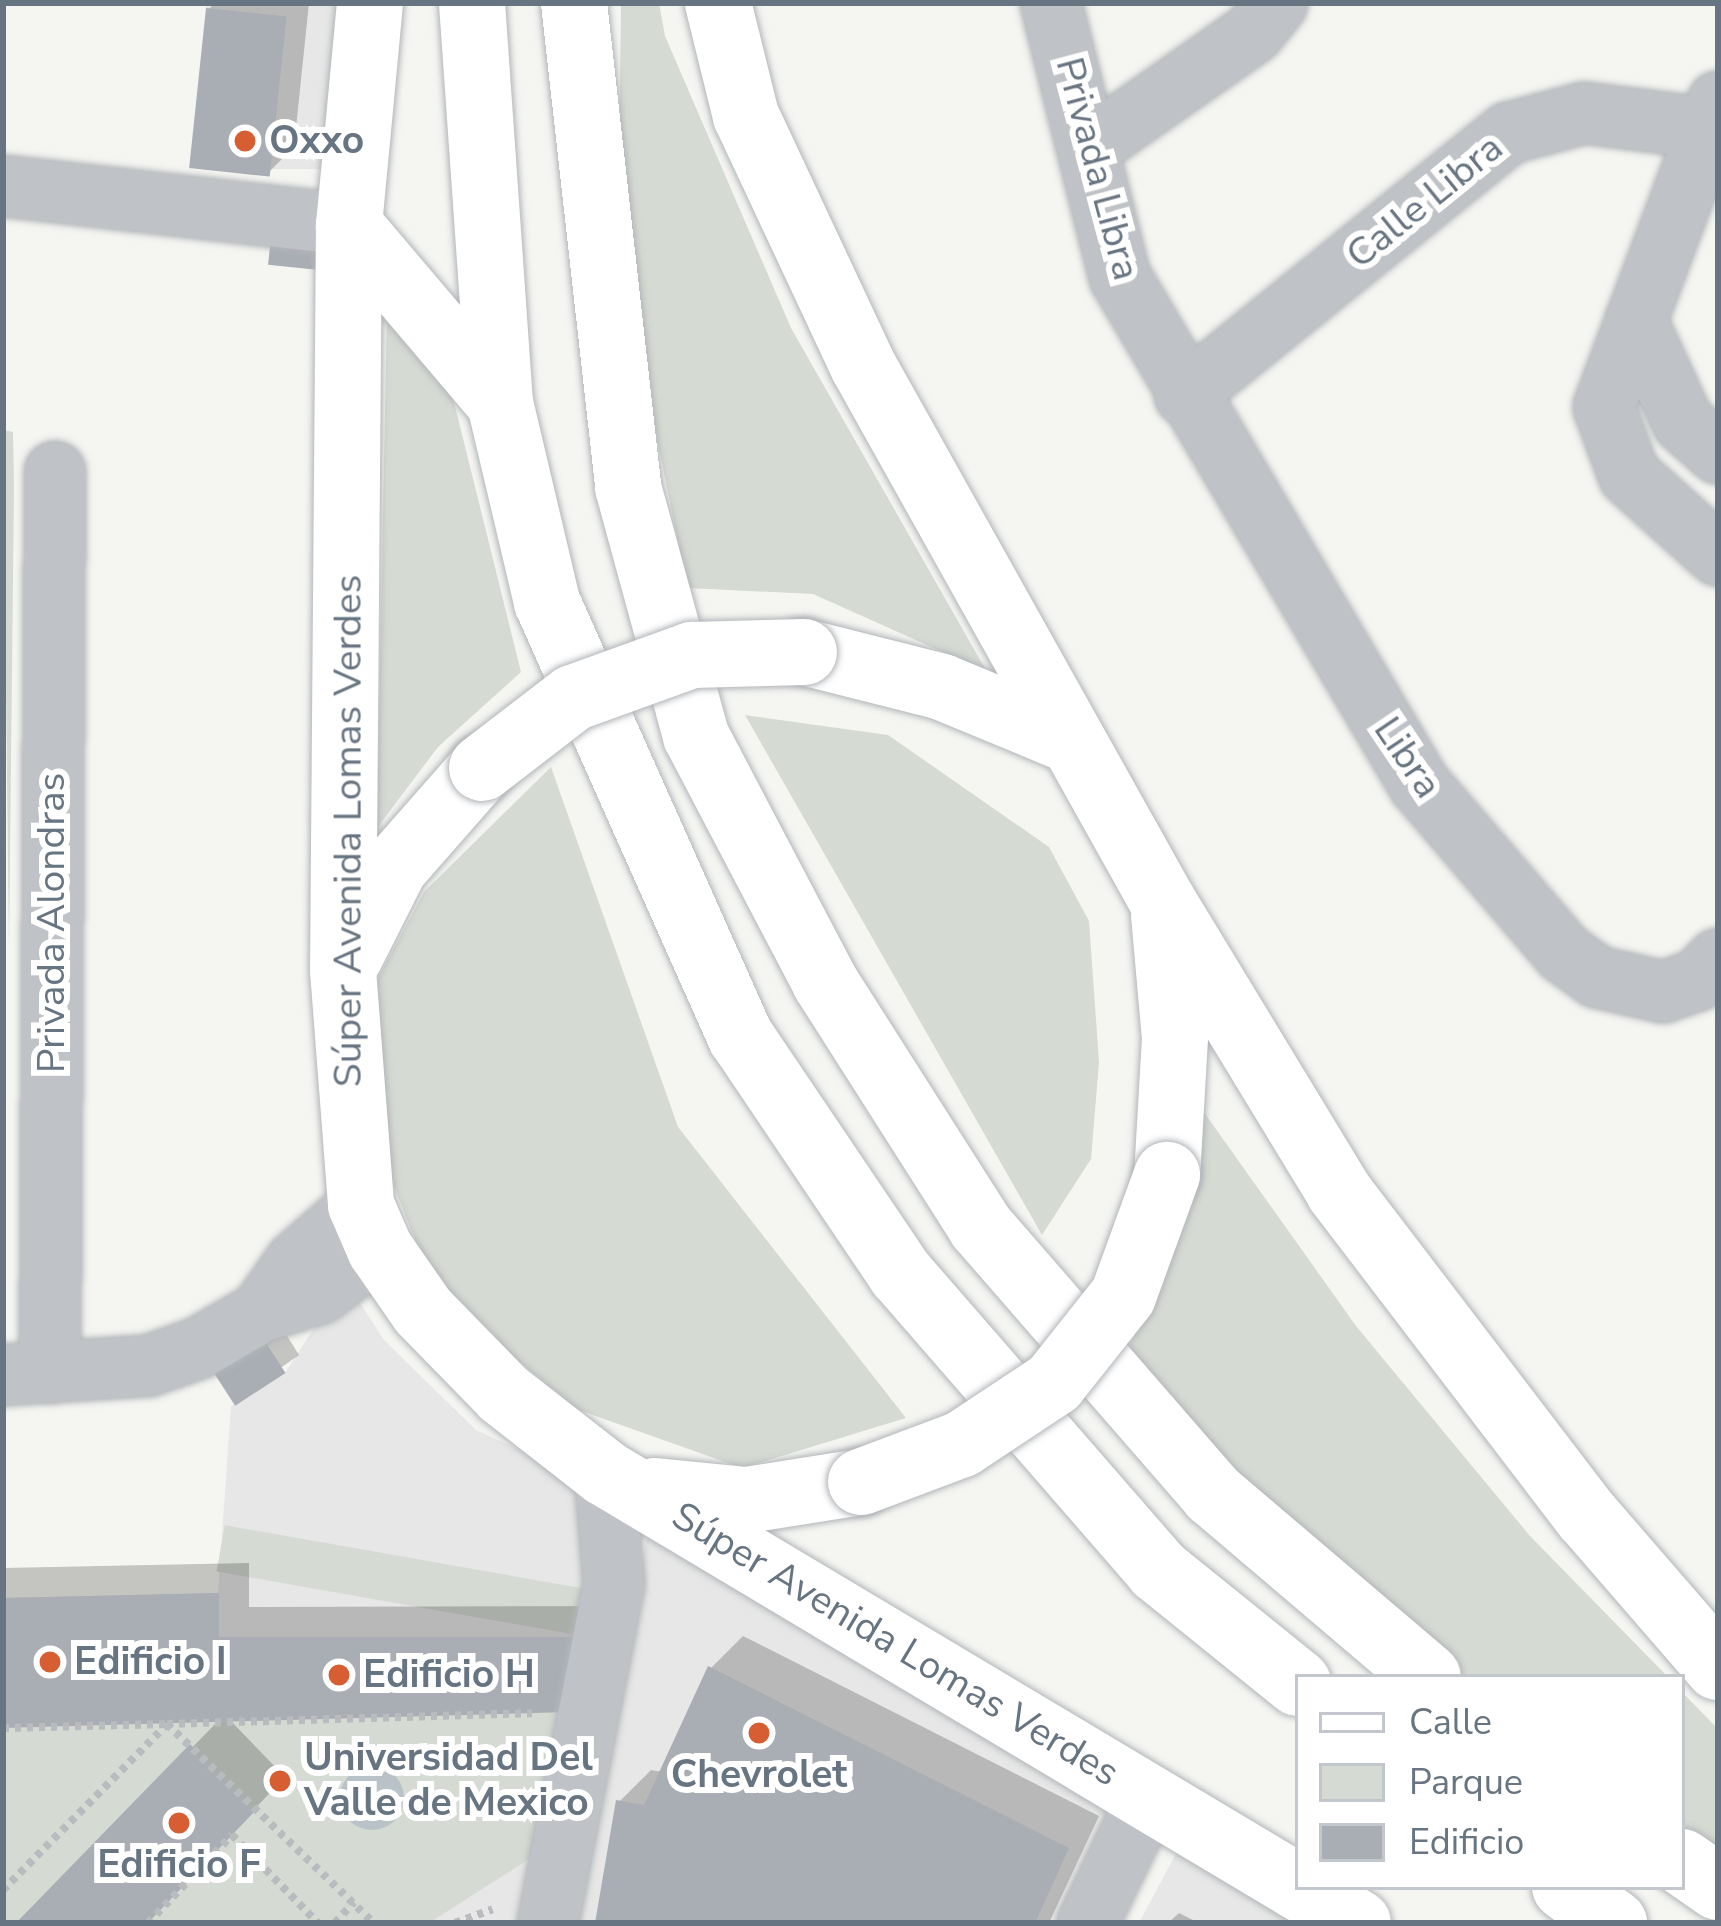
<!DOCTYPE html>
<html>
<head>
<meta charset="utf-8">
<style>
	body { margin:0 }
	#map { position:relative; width:1721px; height:1926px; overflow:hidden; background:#f5f6f2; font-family:"Nunito Sans",sans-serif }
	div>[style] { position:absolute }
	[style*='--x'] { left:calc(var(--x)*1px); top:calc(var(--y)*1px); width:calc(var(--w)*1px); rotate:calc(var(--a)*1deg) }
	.built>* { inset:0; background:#e6e7e6; transform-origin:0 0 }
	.green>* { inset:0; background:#d5dad2; transform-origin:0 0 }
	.water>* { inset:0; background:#b8c2c7 }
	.round { border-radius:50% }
	.shadow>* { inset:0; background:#0003 }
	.building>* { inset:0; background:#a8aeb4; transform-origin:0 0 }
	.path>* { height:8px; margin-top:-4px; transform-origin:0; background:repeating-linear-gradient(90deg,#b9bbbe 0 6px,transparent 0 12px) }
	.roads { filter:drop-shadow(0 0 3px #b3b6ba) drop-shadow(0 0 3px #b3b6ba) }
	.minor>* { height:60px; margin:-30px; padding:0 30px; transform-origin:30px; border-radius:30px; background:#bfc2c6 }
	.major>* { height:66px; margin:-33px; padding:0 33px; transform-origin:33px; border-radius:33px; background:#fff }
	.bridges { filter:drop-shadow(0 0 3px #b3b6ba) drop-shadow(0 0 3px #b3b6ba) }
	.major-bridge>* { height:66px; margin:-33px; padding:0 33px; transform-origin:33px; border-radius:33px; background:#fff }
	.dots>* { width:33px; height:33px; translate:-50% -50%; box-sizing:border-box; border:6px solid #fff; border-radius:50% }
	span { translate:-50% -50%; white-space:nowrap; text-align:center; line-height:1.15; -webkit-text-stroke:12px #fff; paint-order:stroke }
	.poi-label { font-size:39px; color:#677481; font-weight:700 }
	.left { translate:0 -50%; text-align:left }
	.street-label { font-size:39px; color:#677481 }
	.frame { position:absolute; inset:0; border:6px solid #677481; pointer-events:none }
	.legend { position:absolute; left:1295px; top:1674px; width:390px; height:216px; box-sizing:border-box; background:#fff; border:3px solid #c2c7cd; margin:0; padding:15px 21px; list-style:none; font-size:36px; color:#677481 }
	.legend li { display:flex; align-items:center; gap:24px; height:60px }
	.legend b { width:60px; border:3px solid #c2c7cd }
</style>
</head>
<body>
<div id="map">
	<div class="built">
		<div style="left:206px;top:3px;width:132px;height:166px"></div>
		<div style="clip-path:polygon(345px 1280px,384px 1340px,476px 1430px,590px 1482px,599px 1591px,533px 1923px,3px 1923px,3px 1598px,218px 1593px,231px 1406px,285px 1373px)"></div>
		<div style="clip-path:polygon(650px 1521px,1124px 1799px,1063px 1923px,572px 1923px)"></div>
		<div style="clip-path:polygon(1181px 1844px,1314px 1923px,1139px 1923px)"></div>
	</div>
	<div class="green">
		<div style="clip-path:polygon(621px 3px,659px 3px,665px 36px,791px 328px,987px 672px,813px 594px,687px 588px,652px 413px,619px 175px)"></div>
		<div style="clip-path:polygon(387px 310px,451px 390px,521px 672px,438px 747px,377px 828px)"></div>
		<div style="clip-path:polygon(3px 430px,13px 432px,14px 488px,9px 949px)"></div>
		<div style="clip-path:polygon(745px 715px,888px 735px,1049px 847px,1089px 921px,1099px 1062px,1091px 1159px,1042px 1235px)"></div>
		<div style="clip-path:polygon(551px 767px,678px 1127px,906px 1418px,742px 1468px,576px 1409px,436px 1292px,381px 1154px,371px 991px,424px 892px)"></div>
		<div style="clip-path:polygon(1196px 1101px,1356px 1326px,1530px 1536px,1668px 1677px,1459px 1677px,1122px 1368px,1175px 1224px)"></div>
		<div style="left:598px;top:1591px;width:47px;height:379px;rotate:100deg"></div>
		<div style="clip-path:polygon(1682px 1692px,1718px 1729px,1718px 1852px,1682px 1827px)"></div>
		<div style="clip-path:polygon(571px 1712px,543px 1850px,429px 1923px,148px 1923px,255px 1811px,190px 1744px,17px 1923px,3px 1923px,3px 1728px)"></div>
	</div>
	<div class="water">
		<div class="round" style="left:340px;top:1766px;width:64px;height:64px"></div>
	</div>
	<div class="shadow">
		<div style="clip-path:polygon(215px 3px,309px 3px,294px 147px,269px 172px,209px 9px)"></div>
		<div style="clip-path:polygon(272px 1312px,299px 1355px,232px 1402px)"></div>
		<div style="clip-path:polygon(249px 1563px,249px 1607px,620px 1606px,602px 1677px,228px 1718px,285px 1777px,146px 1923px,21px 1923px,220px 1719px,3px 1724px,3px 1568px)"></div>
		<div style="clip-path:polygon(743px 1636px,1099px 1816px,1049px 1923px,598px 1923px,619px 1802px,651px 1770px,663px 1772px,711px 1668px)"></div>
		<div style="clip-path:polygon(1179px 1913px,1199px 1923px,1168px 1923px)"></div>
	</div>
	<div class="building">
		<div style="left:206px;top:8px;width:81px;height:161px;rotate:6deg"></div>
		<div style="left:273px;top:218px;width:61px;height:47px;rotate:6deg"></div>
		<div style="left:255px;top:1326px;width:56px;height:60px;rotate:57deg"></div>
		<div style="clip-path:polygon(219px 1593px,219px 1637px,590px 1637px,571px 1712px,3px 1728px,3px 1598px)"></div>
		<div style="clip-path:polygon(708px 1666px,1069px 1848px,1035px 1923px,595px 1923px,616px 1800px,644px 1805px)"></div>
		<div style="clip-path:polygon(190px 1744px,256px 1810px,148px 1923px,16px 1923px)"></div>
	</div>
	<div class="path">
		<div style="--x:3;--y:1728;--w:164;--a:-1.4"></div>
		<div style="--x:167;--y:1724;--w:287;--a:43.9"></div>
		<div style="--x:3;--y:1890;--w:233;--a:-45.3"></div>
		<div style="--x:167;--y:1724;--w:365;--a:-1.7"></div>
		<div style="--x:148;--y:1923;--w:122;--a:-46.3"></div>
		<div style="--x:232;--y:1835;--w:123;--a:45.7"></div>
		<div style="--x:335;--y:1923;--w:28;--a:-48"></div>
		<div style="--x:455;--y:1923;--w:40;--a:-20.2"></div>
	</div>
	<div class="roads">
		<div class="minor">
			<div style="--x:1051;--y:3;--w:283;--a:75.9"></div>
			<div style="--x:1120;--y:277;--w:589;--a:59.47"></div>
			<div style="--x:1419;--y:784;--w:223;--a:49.4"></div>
			<div style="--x:1564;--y:953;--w:41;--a:36"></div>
			<div style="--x:1597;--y:977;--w:68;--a:12.8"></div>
			<div style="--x:1663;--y:992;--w:37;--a:-19"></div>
			<div style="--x:1698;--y:980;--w:29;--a:-46"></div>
			<div style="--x:1718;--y:102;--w:326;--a:110.5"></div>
			<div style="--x:1604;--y:407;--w:72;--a:69.8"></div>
			<div style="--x:1629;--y:475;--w:120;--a:42"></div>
			<div style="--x:1093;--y:145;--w:195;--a:-35"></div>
			<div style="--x:1253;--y:33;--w:38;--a:-51"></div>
			<div style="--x:3;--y:186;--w:348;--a:6.4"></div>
			<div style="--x:1636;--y:320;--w:112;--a:65.3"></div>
			<div style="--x:1683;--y:422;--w:47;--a:41.5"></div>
			<div style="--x:1185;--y:395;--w:417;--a:-39"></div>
			<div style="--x:1509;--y:133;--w:78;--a:-14.9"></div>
			<div style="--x:1584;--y:113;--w:122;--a:7.1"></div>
			<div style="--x:267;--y:1310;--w:56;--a:-17.8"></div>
			<div style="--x:320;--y:1293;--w:74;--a:-36.3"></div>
			<div style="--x:50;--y:1373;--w:901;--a:-89.68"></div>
			<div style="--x:3;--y:1375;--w:145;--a:-3.6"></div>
			<div style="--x:148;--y:1366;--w:54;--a:-19.4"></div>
			<div style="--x:199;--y:1348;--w:72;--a:-30.1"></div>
			<div style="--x:261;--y:1312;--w:61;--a:-55"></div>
			<div style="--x:296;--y:1262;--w:86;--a:-41.2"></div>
			<div style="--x:548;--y:1923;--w:344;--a:-79"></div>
			<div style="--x:614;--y:1585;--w:112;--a:-94.6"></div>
			<div style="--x:1088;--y:1923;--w:140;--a:-64.2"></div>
		</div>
		<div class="major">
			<div style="--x:370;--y:3;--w:223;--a:95.4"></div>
			<div style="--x:349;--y:225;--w:745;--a:90.46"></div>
			<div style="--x:343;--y:970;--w:236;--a:85.6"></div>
			<div style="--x:361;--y:1205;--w:48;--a:66.6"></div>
			<div style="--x:380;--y:1249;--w:75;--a:55.3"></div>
			<div style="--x:423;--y:1311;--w:116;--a:45.7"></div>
			<div style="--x:504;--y:1394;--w:128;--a:38"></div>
			<div style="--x:605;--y:1473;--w:807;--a:30.85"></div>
			<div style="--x:472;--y:3;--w:401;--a:86"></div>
			<div style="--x:500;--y:403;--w:204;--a:76.7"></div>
			<div style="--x:547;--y:602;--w:476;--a:66"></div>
			<div style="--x:741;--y:1037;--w:286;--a:56"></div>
			<div style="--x:901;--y:1274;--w:392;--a:49"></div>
			<div style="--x:1158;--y:1570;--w:180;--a:38.9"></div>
			<div style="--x:574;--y:3;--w:487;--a:83.6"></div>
			<div style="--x:628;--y:487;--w:258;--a:74.7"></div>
			<div style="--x:696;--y:736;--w:278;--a:62.3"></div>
			<div style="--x:825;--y:982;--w:290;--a:57.5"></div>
			<div style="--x:981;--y:1227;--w:354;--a:49"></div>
			<div style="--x:1213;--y:1494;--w:282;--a:40.4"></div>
			<div style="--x:718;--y:3;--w:116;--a:76.1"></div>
			<div style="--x:746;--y:116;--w:274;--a:64.9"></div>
			<div style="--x:862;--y:364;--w:616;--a:60.77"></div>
			<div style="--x:1163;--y:902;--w:339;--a:58.7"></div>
			<div style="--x:1339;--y:1192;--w:408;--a:52.6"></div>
			<div style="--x:1587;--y:1516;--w:200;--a:49.1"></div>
			<div style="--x:349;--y:225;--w:233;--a:49.7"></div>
			<div style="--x:804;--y:652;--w:142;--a:14.2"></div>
			<div style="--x:942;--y:687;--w:139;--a:22.5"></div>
			<div style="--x:1164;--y:915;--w:123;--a:84.9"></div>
			<div style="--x:1175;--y:1038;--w:137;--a:93.3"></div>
			<div style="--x:350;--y:956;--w:100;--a:-63.2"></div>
			<div style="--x:395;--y:867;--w:132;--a:-48.7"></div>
			<div style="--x:655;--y:1491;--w:92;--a:5.6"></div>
			<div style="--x:747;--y:1500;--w:115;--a:-9"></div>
			<div style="--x:1682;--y:1862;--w:44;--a:34.8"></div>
			<div style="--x:1298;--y:1887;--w:70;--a:31"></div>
			<div style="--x:1565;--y:1887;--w:61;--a:36.3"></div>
		</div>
	</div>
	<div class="bridges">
		<div class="major-bridge">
			<div style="--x:482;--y:768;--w:115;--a:-37.6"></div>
			<div style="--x:573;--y:698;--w:127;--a:-19.9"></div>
			<div style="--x:692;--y:655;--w:112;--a:-1.5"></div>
			<div style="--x:861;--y:1482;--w:108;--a:-20.6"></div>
			<div style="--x:962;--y:1444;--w:110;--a:-33.5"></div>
			<div style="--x:1054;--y:1383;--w:111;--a:-51.6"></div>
			<div style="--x:1123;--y:1296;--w:129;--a:-70"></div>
		</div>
	</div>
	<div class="dots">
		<div style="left:245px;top:141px;background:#d65e32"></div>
		<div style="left:50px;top:1662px;background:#d65e32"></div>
		<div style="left:339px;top:1675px;background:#d65e32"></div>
		<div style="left:759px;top:1733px;background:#d65e32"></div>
		<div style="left:280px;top:1781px;background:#d65e32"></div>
		<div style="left:179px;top:1823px;background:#d65e32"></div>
	</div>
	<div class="poi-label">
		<span class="left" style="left:269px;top:141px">Oxxo</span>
		<span class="left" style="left:74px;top:1662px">Edificio I</span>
		<span class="left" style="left:363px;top:1675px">Edificio H</span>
		<span class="left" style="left:304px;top:1781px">Universidad Del<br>Valle de Mexico</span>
		<span style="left:759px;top:1775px">Chevrolet</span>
		<span style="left:179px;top:1865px">Edificio F</span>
	</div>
	<div class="street-label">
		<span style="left:1097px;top:169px;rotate:75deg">Privada Libra</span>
		<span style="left:1425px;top:202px;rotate:-39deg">Calle Libra</span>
		<span style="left:1407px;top:758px;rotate:56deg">Libra</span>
		<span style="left:349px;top:831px;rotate:-90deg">Súper Avenida Lomas Verdes</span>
		<span style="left:52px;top:923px;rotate:-90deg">Privada Alondras</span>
		<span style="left:895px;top:1645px;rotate:31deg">Súper Avenida Lomas Verdes</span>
	</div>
	<div class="frame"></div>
	<ul class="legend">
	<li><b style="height:15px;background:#fff"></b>Calle</li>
	<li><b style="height:33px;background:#d5dad2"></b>Parque</li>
	<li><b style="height:33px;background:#a8aeb4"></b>Edificio</li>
	</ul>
</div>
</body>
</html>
